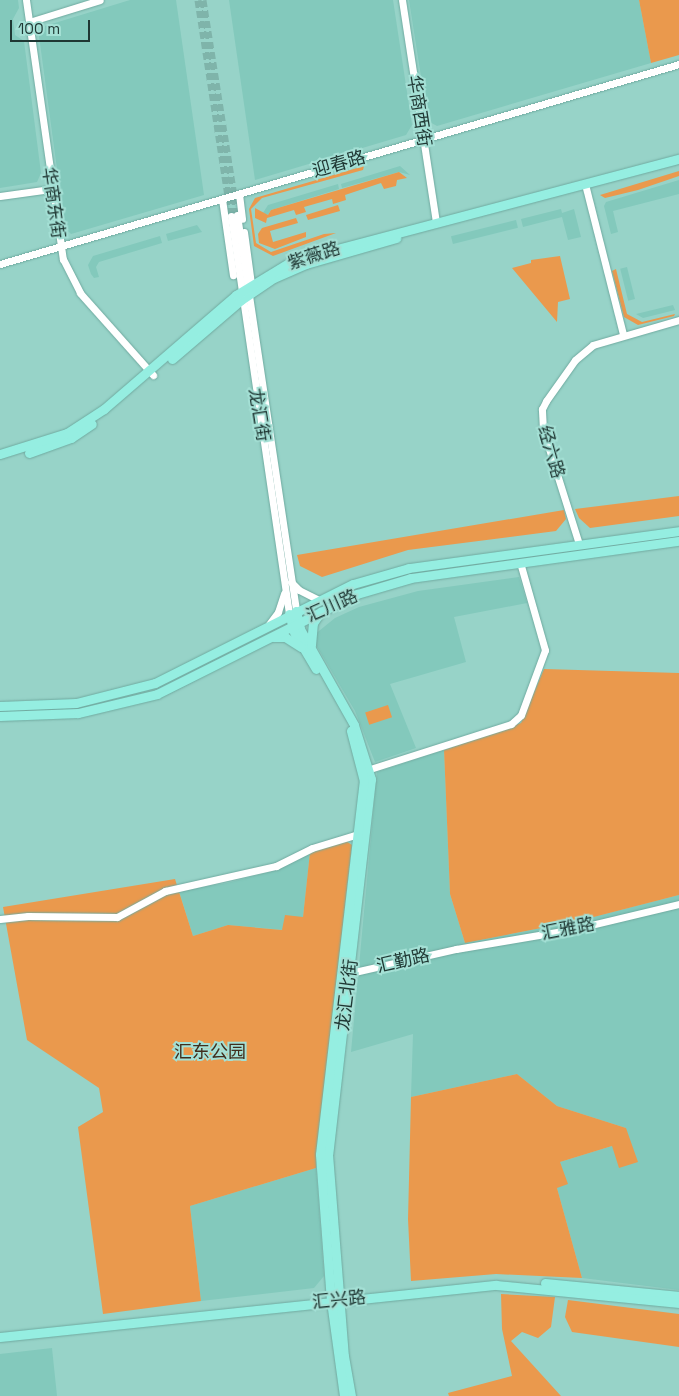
<!DOCTYPE html>
<html>
<head>
<meta charset="utf-8">
<style>
	body { margin:0 }
	#map { position:relative; width:679px; height:1396px; overflow:hidden; background:#97d3c8; font-family:"Space Grotesk","Noto Sans SC",sans-serif }
	div>[style] { position:absolute }
	[style*='--x'] { left:calc(var(--x)*1px); top:calc(var(--y)*1px); width:calc(var(--w)*1px); rotate:calc(var(--a)*1deg) }
	.built>* { inset:0; background:#83c9bc; transform-origin:0 0 }
	.green>* { inset:0; background:#ea994d; transform-origin:0 0 }
	.minor-tunnel>* { height:7px; margin-top:-3.5px; transform-origin:0; background:repeating-linear-gradient(90deg,#7fb4aa 0 7px,transparent 0 10.5px) }
	.roads { filter:drop-shadow(0 0 1px #70aaa0) drop-shadow(0 0 1px #70aaa0) }
	.minor>* { height:7px; margin:-3.5px; padding:0 3.5px; transform-origin:3.5px; border-radius:3.5px; background:#fff }
	.major>* { height:9px; margin:-4.5px; padding:0 4.5px; transform-origin:4.5px; border-radius:4.5px; background:#95eee1 }
	span { translate:-50% -50%; white-space:nowrap; text-align:center; line-height:1.15; -webkit-text-stroke:4px #a4e0d5; paint-order:stroke }
	.street-label { font-size:18px; color:#1f3733 }
	.park-label { font-size:18px; color:#412e1d }
	.scale { position:absolute; left:10px; top:20px; width:80px; height:22px; box-sizing:border-box; border:2px solid #1f3733; border-top:0; padding-left:6px; font-size:15px; line-height:18px; white-space:nowrap; color:#1f3733; -webkit-text-stroke:4px #a4e0d5; paint-order:stroke }
</style>
</head>
<body>
<div id="map">
	<div class="built">
		<div style="clip-path:polygon(0 0,18px 0,19px 8px,13px 19px,15px 35px,24px 41px,41px 173px,37px 182px,0 188px)"></div>
		<div style="clip-path:polygon(130px 0,176px 0,204px 195px,71px 234px,65px 228px,39px 36px,45px 26px)"></div>
		<div style="clip-path:polygon(229px 0,393px 0,412px 125px,406px 135px,255px 180px)"></div>
		<div style="clip-path:polygon(409px 0,639px 0,651px 63px,437px 126px,428px 121px)"></div>
		<div style="clip-path:polygon(400px 166px,410px 175px,399px 172px,342px 188px,341px 184px)"></div>
		<div style="clip-path:polygon(679px 180px,679px 194px,613px 211px,618px 232px,611px 234px,604px 206px,606px 202px)"></div>
		<div style="clip-path:polygon(338px 184px,339px 189px,271px 210px,268px 215px,263px 213px,268px 205px)"></div>
		<div style="clip-path:polygon(561px 209px,562px 213px,574px 209px,581px 237px,568px 240px,562px 217px,523px 227px,521px 219px)"></div>
		<div style="left:516px;top:220px;width:8px;height:67px;rotate:76deg"></div>
		<div style="clip-path:polygon(197px 225px,202px 232px,168px 241px,166px 234px)"></div>
		<div style="clip-path:polygon(160px 236px,162px 243px,99px 262px,96px 267px,99px 277px,94px 278px,91px 274px,88px 265px,93px 256px)"></div>
		<div style="left:627px;top:267px;width:33px;height:7px;rotate:76deg"></div>
		<div style="clip-path:polygon(673px 305px,675px 310px,643px 318px,636px 314px)"></div>
		<div style="clip-path:polygon(519px 577px,527px 603px,454px 617px,466px 662px,390px 684px,416px 748px,375px 762px,355px 711px,313px 640px,314px 635px,335px 618px,359px 607px,418px 591px)"></div>
		<div style="clip-path:polygon(444px 750px,450px 894px,465px 943px,581px 920px,679px 895px,679px 1290px,582px 1278px,557px 1188px,560px 1162px,612px 1146px,626px 1128px,557px 1106px,517px 1074px,411px 1097px,413px 1034px,351px 1052px,377px 772px)"></div>
		<div style="clip-path:polygon(310px 852px,303px 917px,283px 930px,228px 925px,193px 936px,179px 891px,227px 883px,277px 870px)"></div>
		<div style="clip-path:polygon(316px 1168px,324px 1276px,314px 1288px,201px 1301px,190px 1206px)"></div>
		<div style="clip-path:polygon(52px 1348px,57px 1396px,0 1396px,0 1354px)"></div>
	</div>
	<div class="green">
		<div style="clip-path:polygon(639px 0,679px 0,679px 55px,651px 63px)"></div>
		<div style="clip-path:polygon(364px 166px,363px 170px,262px 198px,251px 209px,256px 243px,271px 252px,324px 234px,336px 233px,273px 256px,254px 246px,249px 209px,255px 198px)"></div>
		<div style="clip-path:polygon(679px 171px,679px 176px,638px 190px,605px 198px,600px 195px)"></div>
		<div style="clip-path:polygon(399px 172px,407px 178px,397px 180px,396px 186px,384px 189px,381px 183px,345px 195px,346px 200px,333px 204px,332px 199px,304px 207px,306px 212px,296px 215px,294px 210px,267px 218px,266px 223px,255px 218px,255px 208px,268px 215px,271px 210px)"></div>
		<div style="clip-path:polygon(338px 205px,340px 211px,308px 220px,306px 215px)"></div>
		<div style="clip-path:polygon(296px 218px,298px 223px,270px 231px,273px 242px,306px 232px,306px 237px,275px 249px,259px 243px,258px 234px,262px 228px)"></div>
		<div style="clip-path:polygon(560px 256px,570px 299px,558px 302px,557px 322px,512px 268px,531px 263px,531px 260px)"></div>
		<div style="clip-path:polygon(616px 269px,627px 314px,642px 322px,675px 314px,674px 316px,638px 325px,624px 317px,612px 271px)"></div>
		<div style="clip-path:polygon(679px 496px,679px 516px,590px 528px,579px 518px,575px 509px)"></div>
		<div style="clip-path:polygon(564px 510px,566px 519px,556px 531px,408px 550px,322px 577px,300px 566px,297px 555px)"></div>
		<div style="clip-path:polygon(544px 669px,679px 673px,679px 895px,582px 920px,465px 943px,450px 894px,444px 750px,521px 723px)"></div>
		<div style="left:388px;top:705px;width:13px;height:24px;rotate:72deg"></div>
		<div style="clip-path:polygon(346px 841px,352px 845px,316px 1168px,190px 1206px,201px 1301px,103px 1314px,78px 1127px,103px 1112px,99px 1088px,27px 1040px,3px 907px,175px 879px,193px 936px,228px 925px,282px 930px,285px 915px,303px 917px,310px 852px)"></div>
		<div style="clip-path:polygon(517px 1074px,557px 1106px,626px 1128px,638px 1162px,619px 1168px,612px 1146px,560px 1162px,568px 1184px,557px 1188px,582px 1278px,496px 1274px,411px 1281px,408px 1219px,411px 1097px)"></div>
		<div style="clip-path:polygon(501px 1294px,555px 1297px,551px 1327px,538px 1338px,522px 1332px,511px 1341px,561px 1396px,449px 1396px,448px 1393px,512px 1376px,502px 1329px)"></div>
		<div style="clip-path:polygon(568px 1300px,679px 1314px,679px 1347px,572px 1332px,565px 1317px)"></div>
	</div>
	<div class="minor-tunnel">
		<div style="--x:198;--y:0;--w:219;--a:81.3"></div>
		<div style="--x:203;--y:0;--w:218;--a:81"></div>
	</div>
	<div class="roads">
		<div class="minor">
			<div style="--x:26;--y:0;--w:262;--a:81.9"></div>
			<div style="--x:63;--y:259;--w:38;--a:63"></div>
			<div style="--x:80;--y:293;--w:110;--a:48.3"></div>
			<div style="--x:402;--y:0;--w:225;--a:81.3"></div>
			<div style="--x:29;--y:22;--w:74;--a:-17.2"></div>
			<div style="--x:585;--y:184;--w:155;--a:75.8"></div>
			<div style="--x:239;--y:194;--w:25;--a:83"></div>
			<div style="--x:0;--y:196;--w:51;--a:-7.8"></div>
			<div style="--x:222;--y:199;--w:77;--a:81.8"></div>
			<div style="--x:237;--y:215;--w:400;--a:81.5"></div>
			<div style="--x:231;--y:216;--w:402;--a:81.7"></div>
			<div style="--x:244;--y:232;--w:52;--a:82.3"></div>
			<div style="--x:0;--y:264;--w:708;--a:-16.41"></div>
			<div style="--x:579;--y:544;--w:120;--a:-107.5"></div>
			<div style="--x:543;--y:430;--w:21;--a:-93"></div>
			<div style="--x:542;--y:409;--w:9;--a:-63"></div>
			<div style="--x:546;--y:401;--w:50;--a:-54.7"></div>
			<div style="--x:575;--y:360;--w:23;--a:-40"></div>
			<div style="--x:593;--y:345;--w:90;--a:-16.2"></div>
			<div style="--x:291;--y:582;--w:11;--a:45"></div>
			<div style="--x:299;--y:590;--w:22;--a:27"></div>
			<div style="--x:269;--y:624;--w:15;--a:-53"></div>
			<div style="--x:278;--y:612;--w:20;--a:-72"></div>
			<div style="--x:370;--y:769;--w:148;--a:-17.7"></div>
			<div style="--x:511;--y:724;--w:13;--a:-42"></div>
			<div style="--x:521;--y:715;--w:69;--a:-69.7"></div>
			<div style="--x:545;--y:650;--w:91;--a:-105.9"></div>
			<div style="--x:0;--y:919;--w:28;--a:-6"></div>
			<div style="--x:28;--y:916;--w:89;--a:0.6"></div>
			<div style="--x:117;--y:917;--w:55;--a:-28.4"></div>
			<div style="--x:165;--y:891;--w:114;--a:-12.7"></div>
			<div style="--x:276;--y:866;--w:40;--a:-26.6"></div>
			<div style="--x:312;--y:848;--w:48;--a:-16.9"></div>
			<div style="--x:350;--y:973;--w:109;--a:-12.8"></div>
			<div style="--x:456;--y:949;--w:120;--a:-9.6"></div>
			<div style="--x:574;--y:929;--w:108;--a:-13.4"></div>
		</div>
		<div class="major">
			<div style="--x:172;--y:359;--w:91;--a:-40.5"></div>
			<div style="--x:241;--y:300;--w:40;--a:-34"></div>
			<div style="--x:274;--y:278;--w:35;--a:-24"></div>
			<div style="--x:306;--y:264;--w:94;--a:-16.1"></div>
			<div style="--x:29;--y:453;--w:45;--a:-19.7"></div>
			<div style="--x:71;--y:438;--w:25;--a:-34"></div>
			<div style="--x:0;--y:454;--w:70;--a:-17.4"></div>
			<div style="--x:67;--y:433;--w:44;--a:-33"></div>
			<div style="--x:104;--y:409;--w:174;--a:-40.8"></div>
			<div style="--x:236;--y:295;--w:66;--a:-31.3"></div>
			<div style="--x:292;--y:261;--w:400;--a:-14.8"></div>
			<div style="--x:296;--y:611;--w:18;--a:77"></div>
			<div style="--x:300;--y:629;--w:110;--a:60.6"></div>
			<div style="--x:354;--y:725;--w:57;--a:72.5"></div>
			<div style="--x:371;--y:779;--w:377;--a:96.5"></div>
			<div style="--x:328;--y:1154;--w:203;--a:85.5"></div>
			<div style="--x:344;--y:1356;--w:41;--a:80.1"></div>
			<div style="--x:289;--y:614;--w:19;--a:74"></div>
			<div style="--x:294;--y:632;--w:43;--a:59.3"></div>
			<div style="--x:273;--y:637;--w:12;--a:0"></div>
			<div style="--x:285;--y:637;--w:19;--a:32"></div>
			<div style="--x:311;--y:645;--w:22;--a:-85"></div>
			<div style="--x:313;--y:623;--w:14;--a:-56"></div>
			<div style="--x:0;--y:706;--w:76;--a:-2.3"></div>
			<div style="--x:76;--y:703;--w:81;--a:-14.2"></div>
			<div style="--x:155;--y:683;--w:221;--a:-26.6"></div>
			<div style="--x:353;--y:584;--w:58;--a:-15.9"></div>
			<div style="--x:409;--y:568;--w:273;--a:-7.8"></div>
			<div style="--x:0;--y:716;--w:78;--a:-2.2"></div>
			<div style="--x:78;--y:713;--w:81;--a:-13.5"></div>
			<div style="--x:157;--y:694;--w:224;--a:-26.6"></div>
			<div style="--x:357;--y:594;--w:56;--a:-16.5"></div>
			<div style="--x:411;--y:578;--w:271;--a:-7.9"></div>
			<div style="--x:545;--y:1283;--w:135;--a:5.5"></div>
			<div style="--x:0;--y:1337;--w:499;--a:-6"></div>
			<div style="--x:496;--y:1285;--w:184;--a:5.6"></div>
			<div style="--x:344;--y:1396;--w:96;--a:-97.8"></div>
			<div style="--x:331;--y:1301;--w:147;--a:-94.3"></div>
			<div style="--x:320;--y:1154;--w:376;--a:-83.3"></div>
			<div style="--x:364;--y:781;--w:52;--a:-104.6"></div>
		</div>
	</div>
	<div class="street-label">
		<span style="left:419px;top:111px;rotate:81deg">华商西街</span>
		<span style="left:339px;top:164px;rotate:-16deg">迎春路</span>
		<span style="left:53px;top:203px;rotate:82deg">华商东街</span>
		<span style="left:314px;top:256px;rotate:-18deg">紫薇路</span>
		<span style="left:259px;top:415px;rotate:81deg">龙汇街</span>
		<span style="left:551px;top:452px;rotate:74deg">经六路</span>
		<span style="left:332px;top:606px;rotate:-24deg">汇川路</span>
		<span style="left:568px;top:929px;rotate:-11deg">汇雅路</span>
		<span style="left:403px;top:961px;rotate:-13deg">汇勤路</span>
		<span style="left:347px;top:995px;rotate:-83deg">龙汇北街</span>
		<span style="left:339px;top:1300px;rotate:-6deg">汇兴路</span>
	</div>
	<div class="park-label">
		<span style="left:210px;top:1052px">汇东公园</span>
	</div>
	<div class="scale">100 m</div>
</div>
</body>
</html>
